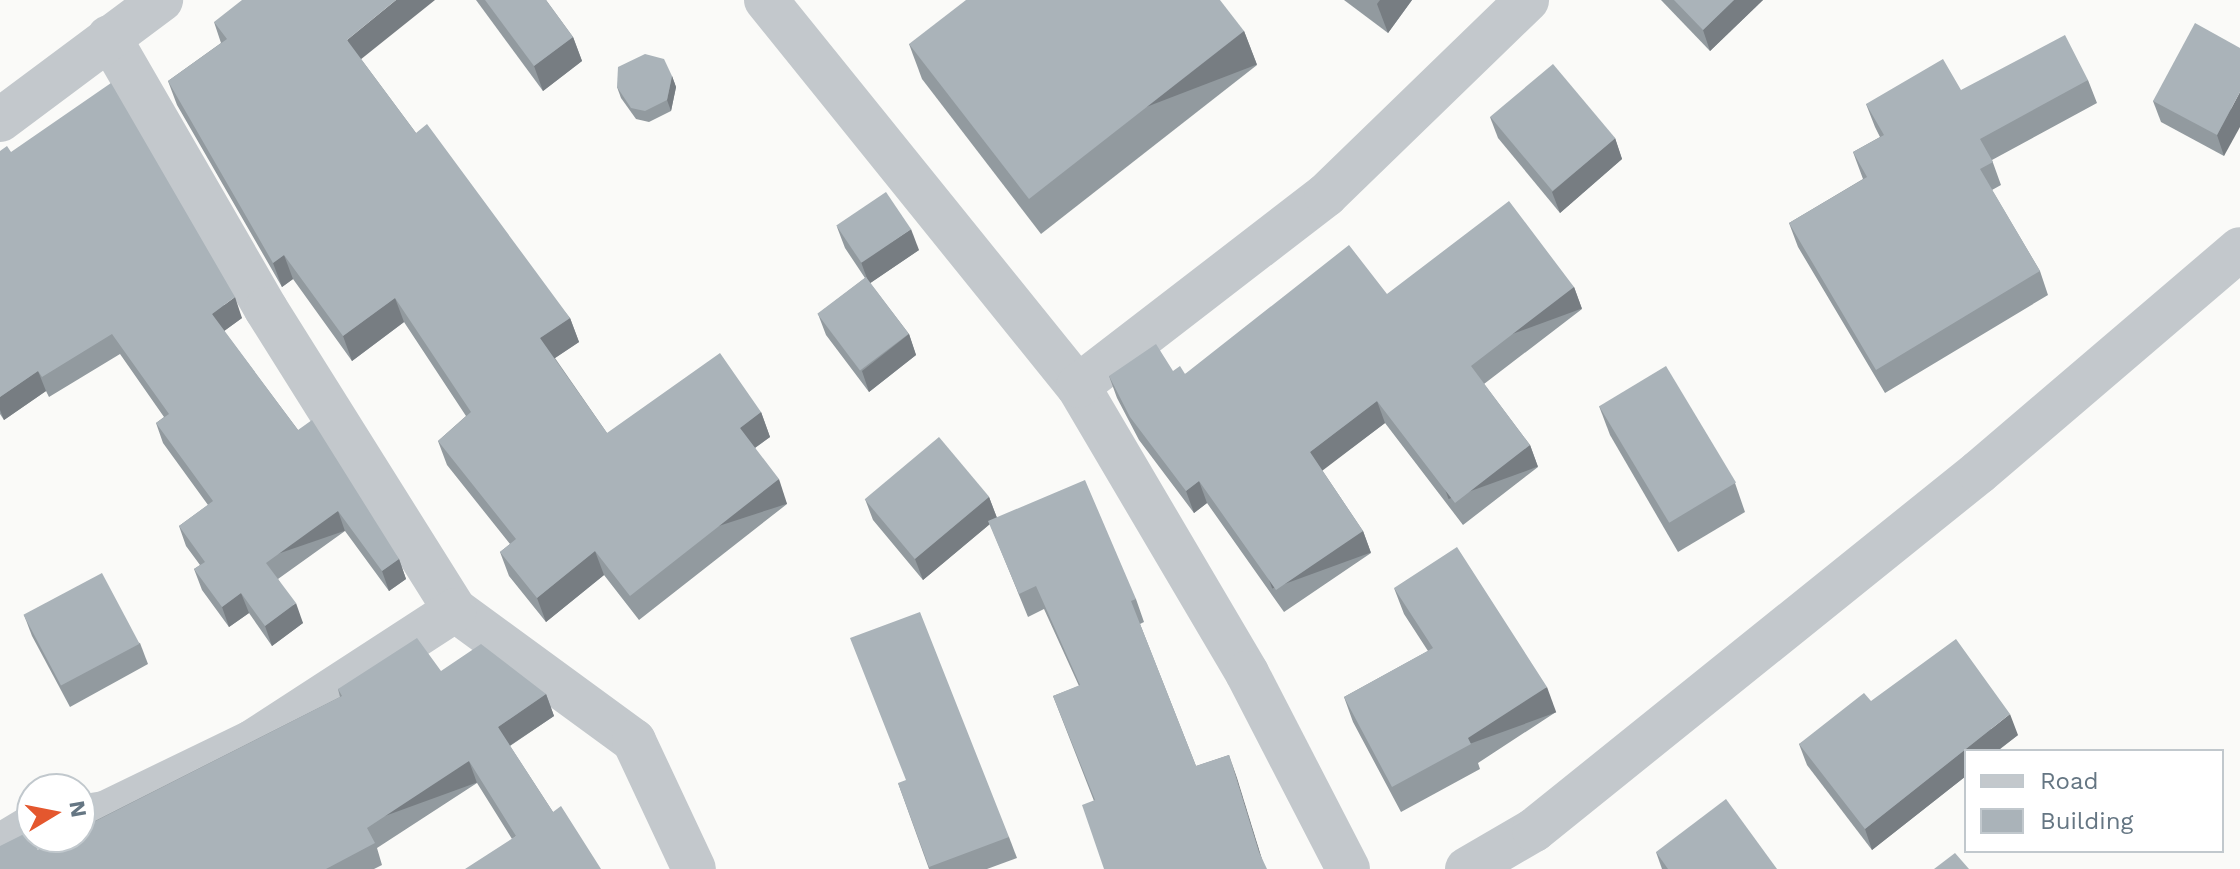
<!DOCTYPE html>
<html>
<head>
<meta charset="utf-8">
<style>
	body { margin:0 }
	#map { position:relative; width:2240px; height:869px; overflow:hidden; background:#fafaf8; font-family:"Work Sans",sans-serif }
	div>[style] { position:absolute }
	[style*='--x'] { left:calc(var(--x)*1px); top:calc(var(--y)*1px); width:calc(var(--w)*1px); rotate:calc(var(--a)*1deg) }
	.street>* { height:44px; margin:-22px; padding:0 22px; transform-origin:22px; border-radius:22px; background:#c3c8cc }
	.wall>* { inset:0; background:#929a9f }
	.shaded-wall>* { inset:0; background:#777d82; transform-origin:0 0 }
	.building>* { inset:0; background:#aab3b9; transform-origin:0 0 }
	span { translate:-50% -50%; white-space:nowrap; text-align:center; line-height:1.15; -webkit-text-stroke:8px #fff; paint-order:stroke }
	.legend { position:absolute; left:1964px; top:749px; width:260px; height:104px; box-sizing:border-box; background:#fff; border:2px solid #c1c8cd; margin:0; padding:10px 14px; list-style:none; font-size:24px; color:#657683 }
	.legend li { display:flex; align-items:center; gap:16px; height:40px }
	.legend b { width:40px; border:2px solid #c1c8cd }
	.north { position:absolute; left:16px; top:773px; width:80px; height:80px; box-sizing:border-box; background:#fff; border:2px solid #c1c8cd; border-radius:50%; rotate:80deg; font-size:22px; font-weight:700; line-height:32px; text-align:center; color:#657683 }
	.north::after { content:''; display:block; margin:auto; width:28px; height:36px; background:#e4572e; clip-path:polygon(50% 0,100% 100%,50% 72%,0 100%) }
</style>
</head>
<body>
<div id="map">
	<div class="street">
		<div style="--x:766;--y:0;--w:496;--a:51.1"></div>
		<div style="--x:1078;--y:386;--w:333;--a:59.5"></div>
		<div style="--x:1247;--y:673;--w:220;--a:62.7"></div>
		<div style="--x:109;--y:37;--w:314;--a:60"></div>
		<div style="--x:266;--y:309;--w:355;--a:57.9"></div>
		<div style="--x:455;--y:610;--w:222;--a:36.2"></div>
		<div style="--x:634;--y:741;--w:141;--a:64.9"></div>
		<div style="--x:0;--y:120;--w:201;--a:-36.7"></div>
		<div style="--x:1078;--y:386;--w:313;--a:-37.6"></div>
		<div style="--x:1326;--y:195;--w:280;--a:-44.1"></div>
		<div style="--x:80;--y:817;--w:25;--a:-9"></div>
		<div style="--x:105;--y:813;--w:163;--a:-25.8"></div>
		<div style="--x:252;--y:742;--w:242;--a:-33"></div>
		<div style="--x:0;--y:846;--w:37;--a:-31"></div>
		<div style="--x:1467;--y:869;--w:78;--a:-30.2"></div>
		<div style="--x:1534;--y:830;--w:571;--a:-38.82"></div>
		<div style="--x:1979;--y:472;--w:343;--a:-40.5"></div>
	</div>
	<div class="wall">
		<div style="clip-path:polygon(476px 0,546px 0,573px 37px,582px 61px,543px 91px)"></div>
		<div style="clip-path:polygon(1344px 0,1412px 0,1388px 33px)"></div>
		<div style="clip-path:polygon(1661px 0,1763px 0,1710px 51px)"></div>
		<div style="clip-path:polygon(214px 22px,361px 59px,416px 133px,570px 318px,579px 342px,555px 358px,607px 433px,761px 412px,770px 437px,755px 448px,787px 504px,639px 620px,604px 575px,546px 622px,509px 576px,500px 552px,510px 544px,447px 465px,438px 441px,466px 416px,404px 322px,352px 361px,293px 279px,282px 287px,177px 105px,168px 81px,221px 43px)"></div>
		<div style="clip-path:polygon(1244px 31px,1257px 65px,1041px 234px,922px 79px,909px 44px)"></div>
		<div style="clip-path:polygon(2240px 48px,2224px 156px,2161px 122px,2153px 101px)"></div>
		<div style="clip-path:polygon(672px 76px,676px 87px,671px 111px,649px 122px,636px 119px,621px 98px,617px 87px)"></div>
		<div style="clip-path:polygon(2088px 80px,2097px 103px,1992px 160px,2001px 185px,1992px 190px,2040px 271px,2048px 295px,1885px 393px,1798px 247px,1789px 223px,1863px 179px,1853px 152px,1880px 137px,1875px 127px,1866px 104px,1961px 90px)"></div>
		<div style="clip-path:polygon(1490px 117px,1615px 138px,1622px 159px,1560px 213px,1498px 138px)"></div>
		<div style="clip-path:polygon(0 151px,11px 152px,242px 318px,224px 331px,298px 430px,399px 559px,406px 579px,389px 591px,345px 531px,278px 579px,303px 623px,272px 646px,249px 613px,229px 627px,202px 590px,194px 569px,200px 565px,186px 546px,179px 526px,208px 505px,163px 443px,156px 423px,164px 417px,120px 354px,49px 397px,46px 391px,4px 420px,0 414px)"></div>
		<div style="clip-path:polygon(837px 227px,919px 250px,870px 283px,909px 334px,916px 355px,869px 392px,826px 335px,818px 314px,865px 278px,845px 248px)"></div>
		<div style="clip-path:polygon(1574px 287px,1582px 309px,1484px 384px,1530px 445px,1538px 467px,1463px 525px,1385px 423px,1322px 470px,1363px 531px,1371px 553px,1284px 612px,1207px 503px,1194px 513px,1139px 440px,1117px 398px,1109px 376px,1173px 371px,1185px 374px,1387px 294px)"></div>
		<div style="clip-path:polygon(1599px 406px,1735px 483px,1745px 512px,1678px 552px,1610px 435px)"></div>
		<div style="clip-path:polygon(989px 497px,997px 518px,1136px 599px,1144px 622px,1140px 624px,1196px 766px,1229px 755px,1262px 860px,1094px 801px,1053px 696px,1079px 686px,1044px 609px,1028px 617px,990px 524px,923px 580px,873px 520px,865px 499px)"></div>
		<div style="clip-path:polygon(1394px 588px,1556px 712px,1478px 763px,1480px 769px,1401px 812px,1353px 722px,1344px 697px,1428px 651px,1404px 614px)"></div>
		<div style="clip-path:polygon(24px 615px,140px 643px,148px 664px,70px 707px,32px 636px)"></div>
		<div style="clip-path:polygon(441px 671px,546px 694px,554px 716px,510px 746px,553px 812px,512px 839px,477px 783px,377px 848px,382px 865px,374px 869px,0 869px,340px 697px,338px 689px)"></div>
		<div style="clip-path:polygon(1871px 701px,2018px 735px,1872px 850px,1807px 765px,1799px 744px)"></div>
		<div style="clip-path:polygon(898px 783px,1009px 837px,1017px 858px,987px 869px,929px 869px)"></div>
		<div style="clip-path:polygon(1656px 852px,1777px 869px,1662px 869px)"></div>
	</div>
	<div class="shaded-wall">
		<div style="clip-path:polygon(396px 0,435px 0,355px 64px,347px 40px)"></div>
		<div style="clip-path:polygon(1380px 0,1412px 0,1388px 33px,1377px 4px)"></div>
		<div style="clip-path:polygon(1734px 0,1763px 0,1710px 51px,1703px 30px)"></div>
		<div style="left:1244px;top:31px;width:36px;height:273px;rotate:69deg"></div>
		<div style="clip-path:polygon(573px 37px,582px 61px,543px 91px,534px 66px)"></div>
		<div style="clip-path:polygon(672px 76px,676px 87px,671px 111px,667px 100px)"></div>
		<div style="clip-path:polygon(2240px 92px,2240px 127px,2224px 156px,2217px 135px)"></div>
		<div style="clip-path:polygon(1615px 138px,1622px 159px,1560px 213px,1552px 192px)"></div>
		<div style="clip-path:polygon(911px 229px,919px 250px,869px 284px,861px 262px)"></div>
		<div style="clip-path:polygon(284px 255px,293px 279px,282px 287px,273px 263px)"></div>
		<div style="left:1574px;top:287px;width:23px;height:130px;rotate:70deg"></div>
		<div style="clip-path:polygon(235px 297px,242px 318px,220px 334px,212px 314px)"></div>
		<div style="clip-path:polygon(395px 298px,404px 322px,352px 361px,343px 336px)"></div>
		<div style="clip-path:polygon(570px 318px,579px 342px,549px 362px,540px 338px)"></div>
		<div style="clip-path:polygon(909px 334px,916px 355px,869px 392px,862px 371px)"></div>
		<div style="clip-path:polygon(38px 371px,46px 391px,4px 420px,0 410px,0 397px)"></div>
		<div style="clip-path:polygon(1377px 401px,1385px 423px,1318px 474px,1310px 452px)"></div>
		<div style="clip-path:polygon(761px 412px,770px 437px,749px 452px,740px 428px)"></div>
		<div style="left:1530px;top:445px;width:23px;height:95px;rotate:70deg"></div>
		<div style="left:779px;top:479px;width:26px;height:189px;rotate:72deg"></div>
		<div style="clip-path:polygon(1199px 481px,1207px 503px,1194px 513px,1186px 491px)"></div>
		<div style="clip-path:polygon(989px 497px,997px 518px,923px 580px,915px 559px)"></div>
		<div style="left:338px;top:511px;width:21px;height:89px;rotate:71deg"></div>
		<div style="left:1363px;top:531px;width:23px;height:105px;rotate:70deg"></div>
		<div style="clip-path:polygon(595px 551px,604px 575px,546px 622px,537px 598px)"></div>
		<div style="clip-path:polygon(399px 559px,406px 579px,389px 591px,382px 571px)"></div>
		<div style="clip-path:polygon(241px 593px,249px 613px,229px 627px,222px 607px)"></div>
		<div style="clip-path:polygon(296px 603px,303px 623px,272px 646px,265px 626px)"></div>
		<div style="left:1547px;top:687px;width:27px;height:94px;rotate:70deg"></div>
		<div style="clip-path:polygon(546px 694px,554px 716px,506px 748px,498px 727px)"></div>
		<div style="clip-path:polygon(2010px 714px,2018px 735px,1997px 751px,1966px 751px,1966px 776px,1872px 850px,1865px 829px)"></div>
		<div style="clip-path:polygon(1229px 755px,1237px 778px,1265px 869px,1259px 852px)"></div>
		<div style="left:469px;top:761px;width:23px;height:122px;rotate:70deg"></div>
	</div>
	<div class="building">
		<div style="clip-path:polygon(242px 0,396px 0,347px 40px,416px 133px,427px 124px,570px 318px,540px 338px,607px 433px,720px 353px,761px 412px,740px 428px,779px 479px,630px 596px,595px 551px,537px 598px,500px 552px,516px 539px,438px 441px,471px 412px,395px 298px,343px 336px,284px 255px,273px 263px,168px 81px,227px 39px,214px 22px)"></div>
		<div style="clip-path:polygon(485px 0,546px 0,573px 37px,534px 66px)"></div>
		<div style="clip-path:polygon(966px 0,1220px 0,1244px 31px,1029px 199px,909px 44px)"></div>
		<div style="clip-path:polygon(1674px 0,1734px 0,1703px 30px)"></div>
		<div style="clip-path:polygon(2195px 23px,2240px 48px,2240px 92px,2217px 135px,2153px 101px)"></div>
		<div style="clip-path:polygon(2065px 35px,2088px 80px,1980px 139px,1993px 162px,1980px 169px,2040px 271px,1876px 370px,1789px 223px,1867px 177px,1853px 152px,1884px 135px,1866px 104px,1943px 59px,1961px 90px)"></div>
		<div style="clip-path:polygon(645px 54px,664px 59px,672px 76px,667px 100px,645px 111px,631px 108px,617px 87px,618px 67px)"></div>
		<div style="left:1553px;top:64px;width:97px;height:82px;rotate:50deg"></div>
		<div style="clip-path:polygon(111px 83px,235px 297px,212px 314px,298px 430px,312px 420px,399px 559px,382px 571px,338px 511px,266px 563px,296px 603px,265px 626px,241px 593px,222px 607px,194px 569px,205px 562px,179px 526px,213px 501px,156px 423px,169px 414px,112px 334px,42px 377px,38px 371px,0 397px,0 151px,7px 146px,11px 152px)"></div>
		<div style="left:886px;top:192px;width:45px;height:60px;rotate:56deg"></div>
		<div style="clip-path:polygon(1509px 201px,1574px 287px,1471px 366px,1530px 445px,1455px 503px,1377px 401px,1310px 452px,1363px 531px,1276px 590px,1199px 481px,1186px 491px,1130px 417px,1109px 376px,1156px 344px,1173px 371px,1180px 366px,1185px 374px,1349px 245px,1387px 294px)"></div>
		<div style="left:866px;top:277px;width:71px;height:61px;rotate:53deg"></div>
		<div style="left:1666px;top:366px;width:136px;height:78px;rotate:59deg"></div>
		<div style="left:939px;top:437px;width:78px;height:97px;rotate:50deg"></div>
		<div style="clip-path:polygon(1085px 480px,1136px 599px,1131px 601px,1196px 766px,1229px 755px,1259px 852px,1267px 869px,1104px 869px,1082px 805px,1095px 800px,1053px 696px,1080px 685px,1036px 586px,1019px 594px,988px 521px)"></div>
		<div style="clip-path:polygon(1457px 547px,1547px 687px,1468px 738px,1471px 744px,1392px 787px,1344px 697px,1433px 648px,1394px 588px)"></div>
		<div style="left:102px;top:573px;width:80px;height:89px;rotate:62deg"></div>
		<div style="clip-path:polygon(920px 612px,1009px 837px,929px 867px,898px 783px,906px 780px,850px 638px)"></div>
		<div style="clip-path:polygon(417px 638px,441px 671px,481px 644px,546px 694px,498px 727px,553px 812px,561px 806px,601px 869px,465px 869px,516px 836px,469px 761px,367px 828px,375px 843px,326px 869px,0 869px,0 846px,26px 833px,38px 850px,65px 837px,80px 837px,80px 829px,342px 696px,338px 689px)"></div>
		<div style="clip-path:polygon(1956px 639px,2010px 714px,1865px 829px,1799px 744px,1864px 693px,1871px 701px)"></div>
		<div style="clip-path:polygon(1726px 799px,1777px 869px,1668px 869px,1656px 852px)"></div>
		<div style="clip-path:polygon(1955px 853px,1969px 869px,1934px 869px)"></div>
	</div>
	<ul class="legend">
	<li><b style="height:10px;background:#c3c8cc"></b>Road</li>
	<li><b style="height:22px;background:#aab3b9"></b>Building</li>
	</ul>
	<div class="north">N</div>
</div>
</body>
</html>
